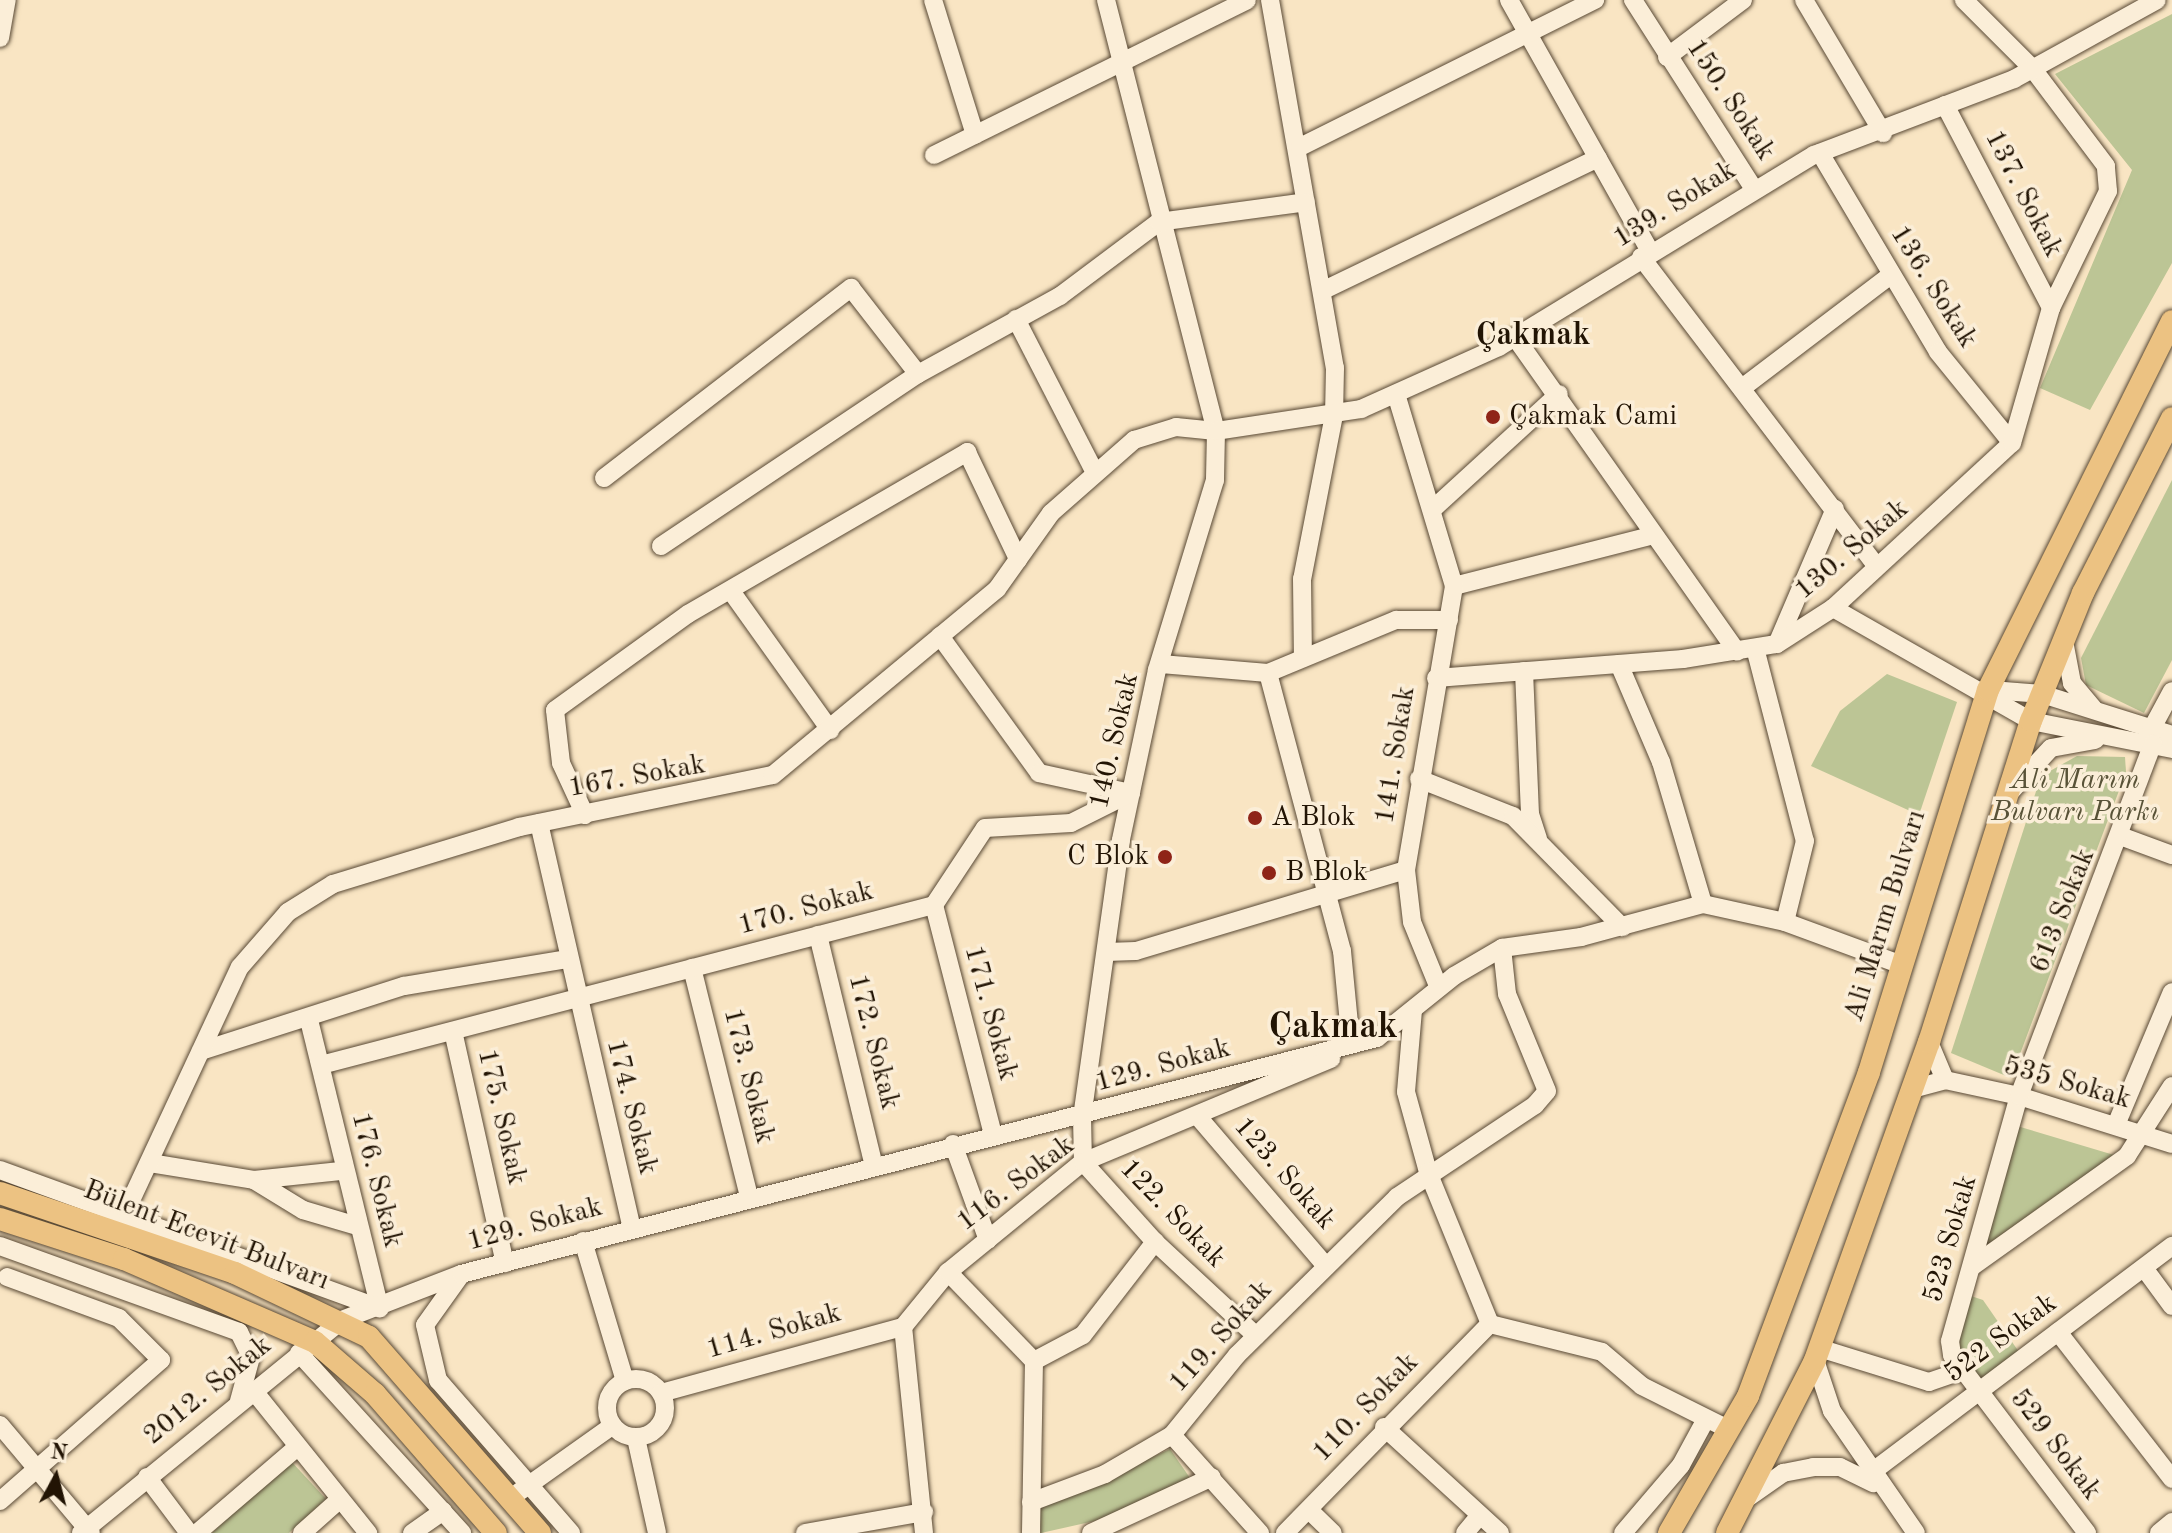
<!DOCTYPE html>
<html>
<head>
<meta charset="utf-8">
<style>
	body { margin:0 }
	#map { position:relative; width:2172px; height:1533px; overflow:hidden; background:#f9e5c3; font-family:"Old Standard TT",serif }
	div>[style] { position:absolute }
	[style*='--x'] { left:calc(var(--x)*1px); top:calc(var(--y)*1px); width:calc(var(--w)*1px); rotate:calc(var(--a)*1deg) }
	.green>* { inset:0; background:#bcc595 }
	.roads { filter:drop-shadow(0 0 2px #584834) drop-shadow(0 0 2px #584834) }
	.minor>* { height:18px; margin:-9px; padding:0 9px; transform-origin:9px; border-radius:9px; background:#fbeed8 }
	.minor>.ring { margin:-9px; padding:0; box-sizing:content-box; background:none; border:18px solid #fbeed8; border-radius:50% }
	.major>* { height:22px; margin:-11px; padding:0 11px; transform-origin:11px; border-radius:11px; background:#ecc282 }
	.dots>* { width:22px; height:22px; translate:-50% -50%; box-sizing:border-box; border:4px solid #fbeed8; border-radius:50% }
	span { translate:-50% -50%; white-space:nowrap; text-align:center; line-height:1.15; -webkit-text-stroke:7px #fbeed8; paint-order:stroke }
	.street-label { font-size:28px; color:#221404 }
	.poi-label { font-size:28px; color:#221404 }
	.left { translate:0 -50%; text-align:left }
	.right { translate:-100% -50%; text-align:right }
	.park-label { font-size:28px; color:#585237; font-style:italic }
	.quarter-label { font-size:32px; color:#221404; font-weight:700 }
	.district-label { font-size:36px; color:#221404; font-weight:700 }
	.north { position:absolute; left:16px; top:1437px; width:80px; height:80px; -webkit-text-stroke:6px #fbeed8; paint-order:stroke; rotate:7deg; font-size:22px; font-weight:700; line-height:32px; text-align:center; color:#221404 }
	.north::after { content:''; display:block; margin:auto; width:28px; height:36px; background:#221404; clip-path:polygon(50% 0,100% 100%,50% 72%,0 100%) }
</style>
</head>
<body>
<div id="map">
	<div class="green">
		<div style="clip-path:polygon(2172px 14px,2172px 263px,2090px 410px,2040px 388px,2132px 170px,2055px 74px)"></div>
		<div style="clip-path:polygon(2172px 480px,2172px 660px,2144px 713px,2086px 685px,2081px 658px)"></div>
		<div style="clip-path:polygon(1887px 674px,1957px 702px,1919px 815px,1811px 766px,1840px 711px)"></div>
		<div style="clip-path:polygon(2077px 756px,2125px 757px,2126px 772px,2011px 1078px,1951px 1053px,2041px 776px)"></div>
		<div style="clip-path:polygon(2017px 1126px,2114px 1155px,1986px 1246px)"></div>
		<div style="clip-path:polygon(1968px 1295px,1983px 1300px,2019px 1352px,1975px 1383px,1954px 1343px)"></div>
		<div style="clip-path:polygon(1170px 1449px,1190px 1478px,1099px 1520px,1041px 1533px,1038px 1509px)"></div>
		<div style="clip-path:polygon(290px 1460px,326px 1499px,289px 1533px,212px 1533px)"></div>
	</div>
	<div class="roads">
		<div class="minor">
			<div style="--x:933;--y:0;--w:141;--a:72.7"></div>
			<div style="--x:1106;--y:0;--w:445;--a:75.7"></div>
			<div style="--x:1216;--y:431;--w:49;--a:91.2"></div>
			<div style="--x:1215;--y:480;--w:199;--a:107"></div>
			<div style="--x:1157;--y:670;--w:174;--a:102"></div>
			<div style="--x:1121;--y:840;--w:279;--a:98"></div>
			<div style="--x:1082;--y:1116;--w:46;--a:88.8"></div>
			<div style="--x:1083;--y:1162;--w:108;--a:48"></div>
			<div style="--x:1155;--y:1242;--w:138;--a:42.9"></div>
			<div style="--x:1270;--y:0;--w:374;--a:80"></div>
			<div style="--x:1335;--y:368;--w:47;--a:91.2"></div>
			<div style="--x:1334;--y:415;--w:167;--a:101"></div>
			<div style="--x:1302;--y:579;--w:79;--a:89.3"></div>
			<div style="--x:1509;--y:0;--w:288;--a:60.7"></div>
			<div style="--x:1633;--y:0;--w:224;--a:57.4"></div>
			<div style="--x:1804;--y:0;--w:155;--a:59.3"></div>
			<div style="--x:0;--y:38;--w:39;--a:-80"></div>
			<div style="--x:1667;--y:57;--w:95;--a:-36.9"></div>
			<div style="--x:1945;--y:105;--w:229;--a:62.4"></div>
			<div style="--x:1300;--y:147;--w:330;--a:-26.5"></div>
			<div style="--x:1820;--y:153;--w:231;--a:59.3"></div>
			<div style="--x:1938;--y:352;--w:117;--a:50.9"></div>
			<div style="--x:934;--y:155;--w:349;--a:-26.3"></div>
			<div style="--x:1641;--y:257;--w:387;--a:52.7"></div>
			<div style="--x:1324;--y:290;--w:304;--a:-25.7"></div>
			<div style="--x:1016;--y:319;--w:171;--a:62.8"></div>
			<div style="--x:1515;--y:337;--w:385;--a:54.8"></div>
			<div style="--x:1742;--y:388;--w:187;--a:-37.2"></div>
			<div style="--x:604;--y:478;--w:312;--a:-37.6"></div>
			<div style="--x:851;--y:288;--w:109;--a:52.1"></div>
			<div style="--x:1434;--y:508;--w:169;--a:-42.4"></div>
			<div style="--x:661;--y:546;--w:309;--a:-33.8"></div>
			<div style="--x:918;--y:374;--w:162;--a:-28.8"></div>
			<div style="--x:1060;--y:296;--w:124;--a:-36.8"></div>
			<div style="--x:1159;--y:222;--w:148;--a:-7.7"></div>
			<div style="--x:1454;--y:586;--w:206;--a:-14.3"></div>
			<div style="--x:731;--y:591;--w:171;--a:54.5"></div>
			<div style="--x:1833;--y:608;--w:228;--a:29.7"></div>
			<div style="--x:2031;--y:721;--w:144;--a:11.2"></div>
			<div style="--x:940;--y:636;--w:169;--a:54.1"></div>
			<div style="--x:1039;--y:773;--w:94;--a:12.3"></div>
			<div style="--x:2064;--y:641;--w:43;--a:79.2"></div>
			<div style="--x:2072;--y:683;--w:35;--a:50"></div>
			<div style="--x:1777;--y:644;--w:147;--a:-66.8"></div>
			<div style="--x:1755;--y:648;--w:199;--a:75.5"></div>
			<div style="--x:1805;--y:841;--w:83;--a:103.9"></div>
			<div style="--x:1161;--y:664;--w:107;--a:4.8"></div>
			<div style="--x:1268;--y:673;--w:139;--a:-22.5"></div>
			<div style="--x:1396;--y:620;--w:53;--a:0"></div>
			<div style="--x:1619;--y:664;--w:107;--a:66.8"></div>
			<div style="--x:1661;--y:762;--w:148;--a:73.5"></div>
			<div style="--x:1524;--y:671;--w:143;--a:87.6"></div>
			<div style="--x:1530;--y:814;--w:26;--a:72"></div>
			<div style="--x:1268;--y:673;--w:288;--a:75.1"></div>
			<div style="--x:1342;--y:951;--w:94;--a:84.5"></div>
			<div style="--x:1436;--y:678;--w:248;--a:-4.4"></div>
			<div style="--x:1683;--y:659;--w:95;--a:-9.1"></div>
			<div style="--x:1777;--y:644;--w:67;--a:-32.7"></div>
			<div style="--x:1833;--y:608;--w:243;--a:-42.7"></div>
			<div style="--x:2012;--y:443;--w:141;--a:-73.9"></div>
			<div style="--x:2051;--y:308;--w:130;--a:-64"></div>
			<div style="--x:2108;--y:191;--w:25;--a:-95"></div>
			<div style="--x:2106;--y:166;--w:121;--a:-127"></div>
			<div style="--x:2033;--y:69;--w:98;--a:-135"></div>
			<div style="--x:1991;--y:690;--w:51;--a:4.5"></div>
			<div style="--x:2042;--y:694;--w:136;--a:17.5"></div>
			<div style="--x:2151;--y:730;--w:44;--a:-61.7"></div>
			<div style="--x:1419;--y:779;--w:101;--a:21.5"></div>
			<div style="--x:1513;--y:816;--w:156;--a:45.5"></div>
			<div style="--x:2012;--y:790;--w:57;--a:-47.1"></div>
			<div style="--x:2051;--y:748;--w:45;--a:-10.3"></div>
			<div style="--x:585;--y:815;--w:57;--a:-114.8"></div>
			<div style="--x:561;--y:763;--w:53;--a:-96.5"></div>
			<div style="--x:555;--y:710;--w:164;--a:-35.8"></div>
			<div style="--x:688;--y:614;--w:323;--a:-30.1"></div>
			<div style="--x:967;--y:452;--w:119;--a:64.5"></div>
			<div style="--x:539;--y:823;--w:416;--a:77.1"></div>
			<div style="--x:2123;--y:837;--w:52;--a:20.2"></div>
			<div style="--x:1406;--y:870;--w:52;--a:83.4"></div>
			<div style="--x:1412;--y:922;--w:71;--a:67.8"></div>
			<div style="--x:934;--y:905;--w:236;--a:75.6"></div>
			<div style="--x:818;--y:935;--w:235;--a:76.4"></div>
			<div style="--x:1106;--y:952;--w:30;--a:-2"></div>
			<div style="--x:1136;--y:951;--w:282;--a:-16.7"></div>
			<div style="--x:1406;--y:870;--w:288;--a:-80.4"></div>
			<div style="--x:1454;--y:586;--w:201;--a:-106.8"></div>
			<div style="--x:692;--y:968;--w:236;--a:76"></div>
			<div style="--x:1413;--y:1010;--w:82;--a:94.9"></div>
			<div style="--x:1406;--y:1092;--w:83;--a:74.6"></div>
			<div style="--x:1428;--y:1172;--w:164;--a:67.8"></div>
			<div style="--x:1490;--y:1324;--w:115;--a:14"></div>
			<div style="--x:1602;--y:1352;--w:52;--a:40.4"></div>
			<div style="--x:1642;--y:1386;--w:98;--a:26.6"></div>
			<div style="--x:309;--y:1020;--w:297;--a:76.2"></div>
			<div style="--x:453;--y:1031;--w:238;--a:77.4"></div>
			<div style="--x:1929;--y:1042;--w:41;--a:67.2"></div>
			<div style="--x:201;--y:1051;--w:213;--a:-17.8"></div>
			<div style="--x:404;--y:986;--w:165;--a:-9.4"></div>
			<div style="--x:321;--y:1065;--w:634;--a:-14.63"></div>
			<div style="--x:934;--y:905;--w:92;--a:-56.5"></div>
			<div style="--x:985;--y:828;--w:86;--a:-3.3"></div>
			<div style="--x:1071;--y:823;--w:67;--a:-26.6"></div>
			<div style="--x:1912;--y:1089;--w:34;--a:-15"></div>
			<div style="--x:1945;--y:1080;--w:76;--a:12.2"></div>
			<div style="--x:2019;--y:1096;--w:160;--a:17.4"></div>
			<div style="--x:1200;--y:1119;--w:192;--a:49.4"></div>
			<div style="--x:2116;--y:1125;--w:144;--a:-67.2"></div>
			<div style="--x:953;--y:1144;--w:102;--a:70"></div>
			<div style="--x:150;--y:1163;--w:105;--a:9.3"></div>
			<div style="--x:254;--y:1180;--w:87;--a:-5.9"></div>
			<div style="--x:0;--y:1170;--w:404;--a:20"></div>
			<div style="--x:254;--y:1180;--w:57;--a:31.5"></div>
			<div style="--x:303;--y:1210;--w:56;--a:16.5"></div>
			<div style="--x:126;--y:1211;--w:269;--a:-65"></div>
			<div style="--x:240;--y:967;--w:73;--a:-48.9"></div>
			<div style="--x:288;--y:912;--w:53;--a:-31.9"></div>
			<div style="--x:333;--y:884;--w:195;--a:-17"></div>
			<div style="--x:519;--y:827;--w:259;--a:-11.6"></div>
			<div style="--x:773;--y:775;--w:291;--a:-39.7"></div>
			<div style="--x:997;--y:589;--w:93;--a:-54.6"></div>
			<div style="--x:1051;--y:513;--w:111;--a:-41.3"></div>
			<div style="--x:1134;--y:440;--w:44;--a:-17.2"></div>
			<div style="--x:1176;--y:427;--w:40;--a:5.7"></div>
			<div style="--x:1216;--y:431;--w:147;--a:-8.6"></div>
			<div style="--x:1361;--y:409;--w:151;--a:-24.2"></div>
			<div style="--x:1499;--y:347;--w:369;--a:-31.4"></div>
			<div style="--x:1814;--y:155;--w:214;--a:-20.8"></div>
			<div style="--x:2014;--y:79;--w:163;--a:-28.9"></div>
			<div style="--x:583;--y:1241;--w:146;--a:73.3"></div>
			<div style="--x:0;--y:1246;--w:254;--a:19.8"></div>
			<div style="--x:239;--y:1332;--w:28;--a:64"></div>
			<div style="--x:251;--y:1357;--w:46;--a:105.3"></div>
			<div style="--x:1973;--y:1266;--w:189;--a:-35.5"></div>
			<div style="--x:2127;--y:1156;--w:83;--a:-57.3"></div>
			<div style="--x:2144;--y:1268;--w:47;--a:53.6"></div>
			<div style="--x:948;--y:1272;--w:124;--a:46"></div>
			<div style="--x:1034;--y:1361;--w:172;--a:91"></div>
			<div style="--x:460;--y:1276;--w:60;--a:125.5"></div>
			<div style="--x:425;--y:1325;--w:57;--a:76.7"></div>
			<div style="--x:438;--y:1380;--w:203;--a:49"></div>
			<div style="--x:2058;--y:1332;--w:186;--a:52.2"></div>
			<div style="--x:1819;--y:1348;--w:115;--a:17.2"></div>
			<div style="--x:1929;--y:1382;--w:36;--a:-19"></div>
			<div style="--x:299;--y:1353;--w:243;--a:47.8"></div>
			<div style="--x:1815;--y:1360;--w:54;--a:71.6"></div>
			<div style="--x:1832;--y:1411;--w:148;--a:55.5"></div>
			<div style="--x:1034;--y:1361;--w:55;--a:-28"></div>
			<div style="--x:1083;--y:1335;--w:118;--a:-52.3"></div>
			<div class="ring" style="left:607px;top:1379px;width:40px;height:40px"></div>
			<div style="--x:253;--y:1390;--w:184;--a:51.2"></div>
			<div style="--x:661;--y:1393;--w:251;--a:-15.3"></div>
			<div style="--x:0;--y:1425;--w:141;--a:49.9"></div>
			<div style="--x:1384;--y:1427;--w:157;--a:42.4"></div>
			<div style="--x:1172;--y:1435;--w:132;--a:48.1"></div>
			<div style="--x:636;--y:1438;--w:97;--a:77.5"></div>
			<div style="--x:147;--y:1477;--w:70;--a:53.1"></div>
			<div style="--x:1864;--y:1478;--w:386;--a:-37"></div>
			<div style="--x:519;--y:1492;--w:114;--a:-35.4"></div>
			<div style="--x:1749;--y:1497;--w:42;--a:-35.2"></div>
			<div style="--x:1783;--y:1473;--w:31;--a:-11"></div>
			<div style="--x:1813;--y:1467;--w:27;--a:0"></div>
			<div style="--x:1840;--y:1467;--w:37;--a:26"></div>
			<div style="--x:0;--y:1501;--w:214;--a:-41.2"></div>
			<div style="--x:161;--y:1360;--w:59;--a:-135"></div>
			<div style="--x:119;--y:1318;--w:119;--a:-159.9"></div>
			<div style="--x:1031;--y:1502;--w:79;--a:-20.7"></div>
			<div style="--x:1105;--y:1474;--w:78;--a:-30.2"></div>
			<div style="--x:1172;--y:1435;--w:103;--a:-50.9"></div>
			<div style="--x:1237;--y:1355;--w:225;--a:-44.6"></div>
			<div style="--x:1397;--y:1197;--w:166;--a:-33.7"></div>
			<div style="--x:1535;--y:1105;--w:18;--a:-49"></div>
			<div style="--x:1547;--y:1091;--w:105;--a:-112.4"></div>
			<div style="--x:1507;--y:994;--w:46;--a:-96.2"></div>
			<div style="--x:1309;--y:1510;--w:33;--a:44"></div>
			<div style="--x:81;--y:1533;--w:337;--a:-39.2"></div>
			<div style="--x:342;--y:1320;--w:128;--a:-21.1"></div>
			<div style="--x:461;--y:1274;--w:946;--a:-14.45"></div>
			<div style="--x:1377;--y:1038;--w:99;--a:-38.8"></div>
			<div style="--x:1454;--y:976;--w:56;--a:-30.3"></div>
			<div style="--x:1502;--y:948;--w:80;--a:-7.9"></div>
			<div style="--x:1581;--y:937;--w:126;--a:-15.1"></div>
			<div style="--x:1703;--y:904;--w:84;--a:12.4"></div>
			<div style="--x:1785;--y:922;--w:121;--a:20.2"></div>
			<div style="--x:197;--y:1533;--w:130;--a:-40.6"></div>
			<div style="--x:302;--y:1533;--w:50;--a:-41.7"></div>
			<div style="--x:412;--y:1533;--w:38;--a:-35"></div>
			<div style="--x:805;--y:1533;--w:121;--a:-10"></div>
			<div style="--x:924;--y:1533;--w:207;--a:-95.8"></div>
			<div style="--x:903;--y:1327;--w:71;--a:-50.7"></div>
			<div style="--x:948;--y:1272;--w:174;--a:-39.2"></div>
			<div style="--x:1083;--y:1162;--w:269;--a:-22.6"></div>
			<div style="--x:1091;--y:1533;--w:133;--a:-24.8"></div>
			<div style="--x:1285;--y:1533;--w:293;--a:-45.6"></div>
			<div style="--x:1465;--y:1533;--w:23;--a:-50"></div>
			<div style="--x:1623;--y:1533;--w:89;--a:-49.5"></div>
			<div style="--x:1681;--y:1465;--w:52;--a:-61.5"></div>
			<div style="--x:2087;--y:1533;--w:223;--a:-127.2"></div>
			<div style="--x:1952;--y:1355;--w:14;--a:-98"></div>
			<div style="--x:1950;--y:1341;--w:255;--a:-74.3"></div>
			<div style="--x:2019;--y:1096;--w:377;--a:-69.2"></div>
			<div style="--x:2159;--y:1533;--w:17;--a:-40"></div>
		</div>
		<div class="major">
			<div style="--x:0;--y:1193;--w:248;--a:18.8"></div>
			<div style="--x:235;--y:1273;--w:148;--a:25.5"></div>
			<div style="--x:369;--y:1337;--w:260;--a:48.9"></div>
			<div style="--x:0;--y:1219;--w:130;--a:17.9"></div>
			<div style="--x:124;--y:1259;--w:208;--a:23.5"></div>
			<div style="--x:315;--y:1342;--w:79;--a:40.9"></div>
			<div style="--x:375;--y:1394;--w:184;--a:49"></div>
			<div style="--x:1669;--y:1533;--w:158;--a:-60"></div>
			<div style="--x:1748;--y:1396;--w:346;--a:-69.5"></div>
			<div style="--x:1869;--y:1072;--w:400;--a:-72.7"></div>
			<div style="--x:1988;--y:690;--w:412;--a:-63.5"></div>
			<div style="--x:1727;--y:1533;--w:194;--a:-63"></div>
			<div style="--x:1815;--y:1360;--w:338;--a:-70.3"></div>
			<div style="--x:1929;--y:1042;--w:337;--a:-72.4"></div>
			<div style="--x:2031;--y:721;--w:138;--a:-67.9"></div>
			<div style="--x:2083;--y:593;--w:196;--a:-63"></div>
		</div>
	</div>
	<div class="dots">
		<div style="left:1493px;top:417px;background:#8f2418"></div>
		<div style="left:1255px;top:818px;background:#8f2418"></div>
		<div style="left:1165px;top:857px;background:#8f2418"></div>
		<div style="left:1269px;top:873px;background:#8f2418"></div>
	</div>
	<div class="street-label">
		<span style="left:1730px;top:100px;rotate:57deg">150. Sokak</span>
		<span style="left:2023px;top:194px;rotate:63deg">137. Sokak</span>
		<span style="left:1675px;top:205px;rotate:-32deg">139. Sokak</span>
		<span style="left:1933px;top:287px;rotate:58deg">136. Sokak</span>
		<span style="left:1852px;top:550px;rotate:-40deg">130. Sokak</span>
		<span style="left:1115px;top:741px;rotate:-77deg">140. Sokak</span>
		<span style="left:1396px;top:755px;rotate:-81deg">141. Sokak</span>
		<span style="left:637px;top:777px;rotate:-10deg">167. Sokak</span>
		<span style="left:806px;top:909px;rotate:-15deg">170. Sokak</span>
		<span style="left:2063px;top:911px;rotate:-68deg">613 Sokak</span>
		<span style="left:1886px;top:916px;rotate:-73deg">Ali Marım Bulvarı</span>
		<span style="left:990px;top:1013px;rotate:75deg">171. Sokak</span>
		<span style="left:873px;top:1042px;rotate:76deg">172. Sokak</span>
		<span style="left:1163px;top:1066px;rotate:-15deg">129. Sokak</span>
		<span style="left:748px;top:1076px;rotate:76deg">173. Sokak</span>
		<span style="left:2067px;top:1083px;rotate:16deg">535 Sokak</span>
		<span style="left:631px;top:1107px;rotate:76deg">174. Sokak</span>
		<span style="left:501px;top:1117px;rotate:77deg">175. Sokak</span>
		<span style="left:1284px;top:1174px;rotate:49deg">123. Sokak</span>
		<span style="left:376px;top:1180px;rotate:76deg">176. Sokak</span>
		<span style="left:1016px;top:1184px;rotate:-37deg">116. Sokak</span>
		<span style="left:1172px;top:1214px;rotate:46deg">122. Sokak</span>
		<span style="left:535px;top:1225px;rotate:-15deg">129. Sokak</span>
		<span style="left:206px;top:1236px;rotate:21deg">Bülent Ecevit Bulvarı</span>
		<span style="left:1951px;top:1239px;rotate:-74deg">523 Sokak</span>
		<span style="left:774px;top:1332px;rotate:-16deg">114. Sokak</span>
		<span style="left:1221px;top:1337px;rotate:-48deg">119. Sokak</span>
		<span style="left:2001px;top:1339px;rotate:-36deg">522 Sokak</span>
		<span style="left:208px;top:1391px;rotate:-39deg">2012. Sokak</span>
		<span style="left:1366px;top:1408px;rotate:-46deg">110. Sokak</span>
		<span style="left:2055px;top:1445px;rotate:53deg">529 Sokak</span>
	</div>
	<div class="poi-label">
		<span class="left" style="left:1509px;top:417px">Çakmak Cami</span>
		<span class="left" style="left:1271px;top:818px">A Blok</span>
		<span class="right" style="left:1149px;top:857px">C Blok</span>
		<span class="left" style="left:1285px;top:873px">B Blok</span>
	</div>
	<div class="park-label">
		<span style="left:2075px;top:797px">Ali Marım<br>Bulvarı Parkı</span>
	</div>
	<div class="quarter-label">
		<span style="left:1533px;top:336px">Çakmak</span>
	</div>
	<div class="district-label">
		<span style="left:1333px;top:1029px">Çakmak</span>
	</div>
	<div class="north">N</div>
</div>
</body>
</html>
